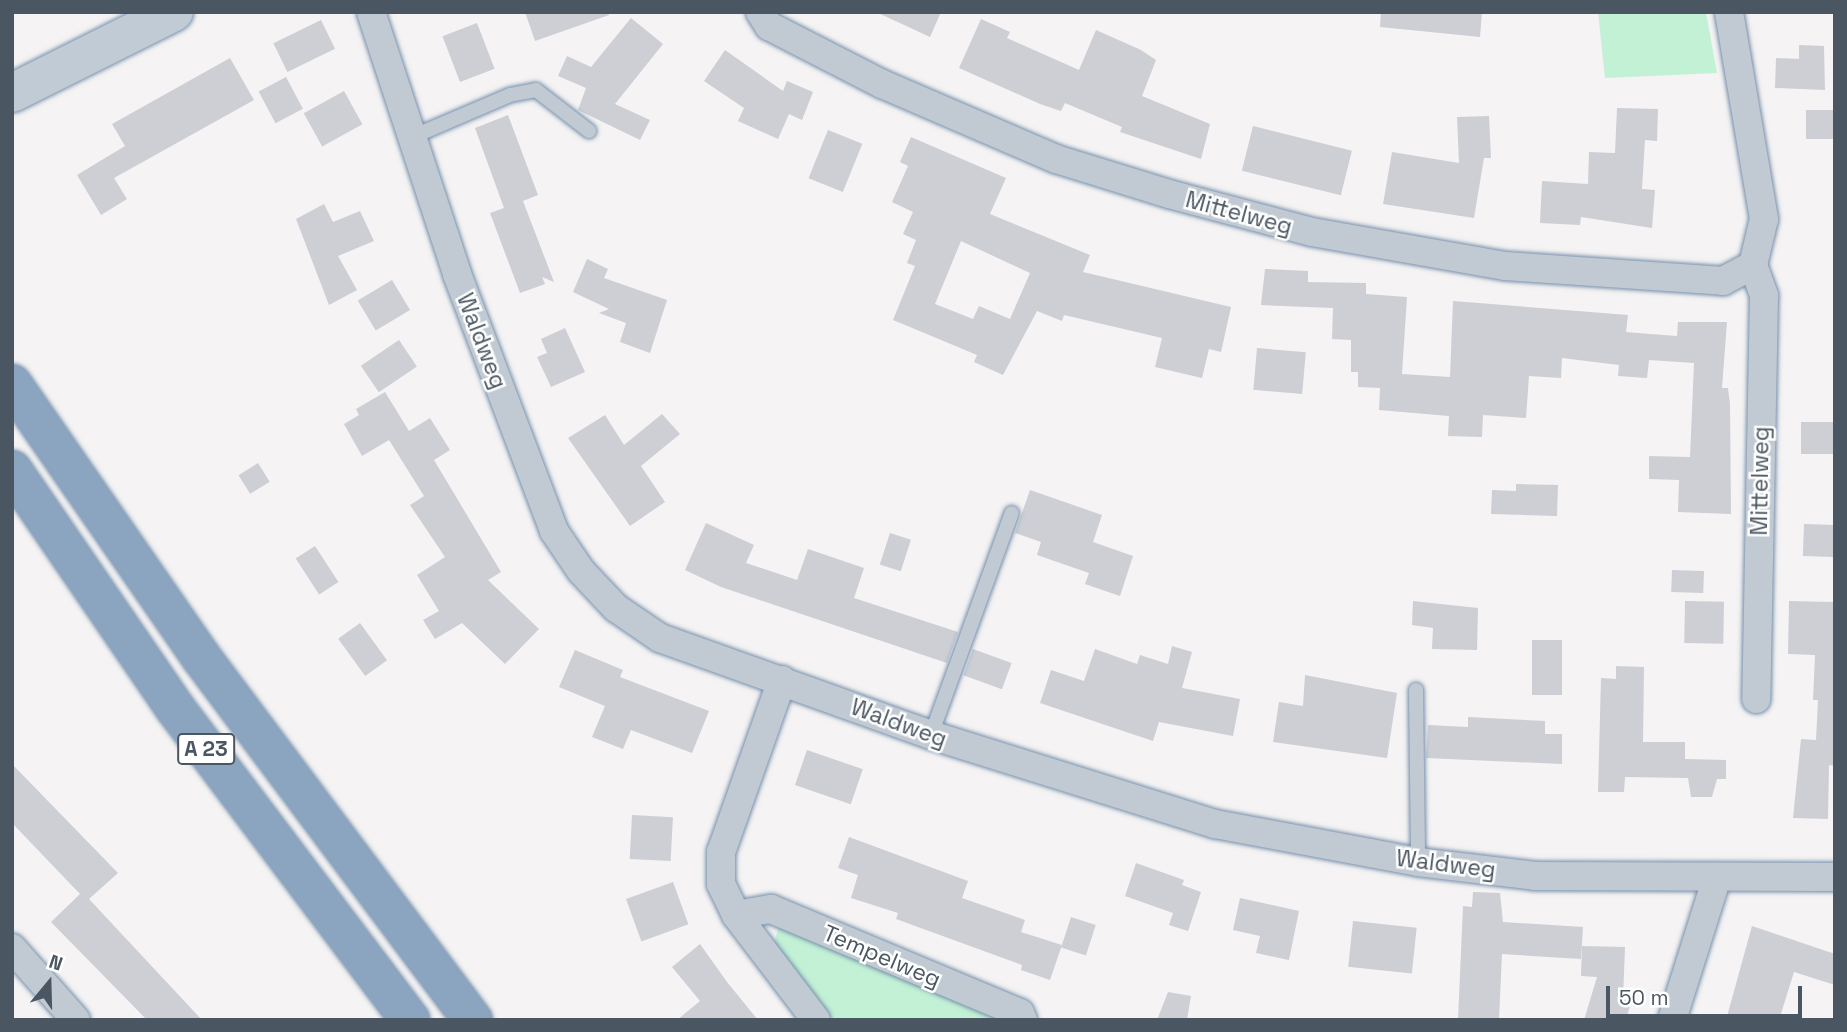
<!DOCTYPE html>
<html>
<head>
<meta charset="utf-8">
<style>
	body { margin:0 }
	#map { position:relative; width:1847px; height:1032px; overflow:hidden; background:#f5f3f3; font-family:"Space Grotesk",sans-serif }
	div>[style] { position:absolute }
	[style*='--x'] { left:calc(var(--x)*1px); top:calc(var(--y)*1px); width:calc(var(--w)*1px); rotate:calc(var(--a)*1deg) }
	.green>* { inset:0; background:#c3f1d5 }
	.building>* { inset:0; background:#cdcfd5; transform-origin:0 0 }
	.roads { filter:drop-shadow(0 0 2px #7690ad) drop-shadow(0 0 2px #7690ad) }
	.lane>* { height:14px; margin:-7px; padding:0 7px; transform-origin:7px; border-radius:7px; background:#c1cad2 }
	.street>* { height:28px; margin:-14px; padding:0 14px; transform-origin:14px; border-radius:14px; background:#c1cad2 }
	.secondary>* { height:38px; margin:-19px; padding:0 19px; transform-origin:19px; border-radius:19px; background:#c1cbd6 }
	.highway>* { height:38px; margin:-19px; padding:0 19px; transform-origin:19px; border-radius:19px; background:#8ba5c1 }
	span { translate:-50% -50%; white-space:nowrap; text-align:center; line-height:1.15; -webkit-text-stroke:5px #fff; paint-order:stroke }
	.shield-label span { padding:2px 5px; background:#fff; border:2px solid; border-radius:5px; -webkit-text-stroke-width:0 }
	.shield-label { font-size:21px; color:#4a5661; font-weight:700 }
	.street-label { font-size:23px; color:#4a5661 }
	.frame { position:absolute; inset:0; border:14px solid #4a5661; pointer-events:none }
	.north { position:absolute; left:14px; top:948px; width:70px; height:70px; -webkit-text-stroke:5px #fff; paint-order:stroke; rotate:19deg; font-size:19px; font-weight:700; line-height:28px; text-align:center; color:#4a5661 }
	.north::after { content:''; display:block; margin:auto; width:24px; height:32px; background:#4a5661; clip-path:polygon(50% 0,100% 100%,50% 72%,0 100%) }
	.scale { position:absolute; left:1606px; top:986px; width:196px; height:32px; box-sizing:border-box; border:4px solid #4a5661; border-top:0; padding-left:9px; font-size:21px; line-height:24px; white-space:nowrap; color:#4a5661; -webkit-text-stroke:5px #fff; paint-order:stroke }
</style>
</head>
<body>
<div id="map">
	<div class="green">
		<div style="clip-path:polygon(1598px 12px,1706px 12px,1717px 73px,1605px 78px)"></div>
		<div style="clip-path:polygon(790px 926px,1010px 1020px,833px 1020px,774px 944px,778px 928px)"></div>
	</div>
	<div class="building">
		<div style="clip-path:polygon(525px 12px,608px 12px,609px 15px,535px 41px)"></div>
		<div style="clip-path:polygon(876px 12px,941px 12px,930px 37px)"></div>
		<div style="clip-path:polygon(1381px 12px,1482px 12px,1480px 37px,1380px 27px)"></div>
		<div style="clip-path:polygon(631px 18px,663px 44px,615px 104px,650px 120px,640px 140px,578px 110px,586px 88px,558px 76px,567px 56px,591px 67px)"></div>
		<div style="clip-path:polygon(981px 19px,1010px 32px,1007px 38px,1079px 70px,1096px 30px,1141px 50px,1156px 60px,1142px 96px,1210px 124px,1201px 159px,1120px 132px,1122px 127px,1065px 103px,1061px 111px,1040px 104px,959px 68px)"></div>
		<div style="left:321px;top:20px;width:32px;height:53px;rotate:64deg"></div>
		<div style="left:477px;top:23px;width:49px;height:37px;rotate:69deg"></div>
		<div style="clip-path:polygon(1799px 45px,1824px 46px,1825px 90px,1775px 88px,1776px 58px,1799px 59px)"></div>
		<div style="clip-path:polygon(725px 50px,783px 91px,787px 81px,813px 92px,802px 120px,789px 114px,778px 139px,738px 121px,744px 108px,704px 81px)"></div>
		<div style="clip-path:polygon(230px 58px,254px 100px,114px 178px,127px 199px,101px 215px,77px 175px,125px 146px,112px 124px)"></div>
		<div style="left:286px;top:77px;width:36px;height:31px;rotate:62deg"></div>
		<div style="left:344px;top:91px;width:38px;height:46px;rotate:61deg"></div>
		<div style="clip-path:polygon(1617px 108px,1658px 109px,1657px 141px,1645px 140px,1642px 189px,1655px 190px,1652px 228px,1581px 217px,1580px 225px,1540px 223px,1542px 181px,1588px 184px,1589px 152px,1615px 153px)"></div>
		<div style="left:1806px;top:110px;width:29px;height:29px"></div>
		<div style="clip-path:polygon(508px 115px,538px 195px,523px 201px,554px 282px,542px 277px,545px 284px,520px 293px,490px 213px,504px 208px,475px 128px)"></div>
		<div style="clip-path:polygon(1489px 116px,1491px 158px,1484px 158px,1474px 218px,1383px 204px,1392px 152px,1459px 163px,1457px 117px)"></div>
		<div style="left:1253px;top:126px;width:102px;height:46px;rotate:14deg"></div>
		<div style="left:828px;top:130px;width:37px;height:52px;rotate:22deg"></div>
		<div style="clip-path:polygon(evenodd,911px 137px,1006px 178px,990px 214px,1090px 255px,1083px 272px,1231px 307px,1221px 352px,1209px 349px,1202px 378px,1155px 367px,1162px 338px,1064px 315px,1062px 321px,1037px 311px,1003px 375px,974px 362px,977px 355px,893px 320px,915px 266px,907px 263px,916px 240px,903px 234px,913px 212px,892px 202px,908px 166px,900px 162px,911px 137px,961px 241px,1030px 273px,1010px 319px,979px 306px,973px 319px,935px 304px,961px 241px)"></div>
		<div style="clip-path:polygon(324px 204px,333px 222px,360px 211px,374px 241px,338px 256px,357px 290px,329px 305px,296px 219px)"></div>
		<div style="clip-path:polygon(587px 259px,608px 269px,604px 278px,667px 300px,650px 353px,620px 342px,626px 323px,599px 313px,609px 309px,573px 292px)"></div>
		<div style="clip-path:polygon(1265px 269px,1308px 271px,1308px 282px,1366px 283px,1366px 294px,1407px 297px,1402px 374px,1450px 377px,1453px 301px,1628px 315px,1626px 332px,1650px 334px,1677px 336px,1678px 322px,1727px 322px,1722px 388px,1728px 388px,1730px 404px,1731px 514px,1678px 512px,1679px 480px,1649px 479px,1649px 456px,1690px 457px,1694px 363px,1649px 360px,1647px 378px,1618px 376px,1619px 365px,1562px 358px,1561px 378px,1529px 376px,1526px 418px,1483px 415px,1482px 437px,1448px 436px,1449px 416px,1379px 410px,1380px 388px,1358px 387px,1358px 372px,1351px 372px,1351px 340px,1332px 339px,1333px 308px,1261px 305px)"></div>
		<div style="left:392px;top:280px;width:35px;height:40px;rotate:59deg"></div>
		<div style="clip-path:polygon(565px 328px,585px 372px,551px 387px,537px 357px,547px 353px,541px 339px)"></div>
		<div style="left:399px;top:340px;width:32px;height:46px;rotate:56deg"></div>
		<div style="left:1257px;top:348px;width:49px;height:42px;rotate:5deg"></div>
		<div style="clip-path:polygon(385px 392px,409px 431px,430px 418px,450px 450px,434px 460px,501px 572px,488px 580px,539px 629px,505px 664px,462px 623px,435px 639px,423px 620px,439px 611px,417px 575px,445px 557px,410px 505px,424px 496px,389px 440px,362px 456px,344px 424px,359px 415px,356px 409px)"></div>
		<div style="clip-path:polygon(662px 414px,680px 434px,641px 466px,665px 502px,630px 526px,568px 438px,605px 415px,624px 445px)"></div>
		<div style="left:1801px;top:422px;width:34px;height:32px"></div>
		<div style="left:258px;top:463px;width:22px;height:23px;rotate:58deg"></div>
		<div style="clip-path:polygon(1516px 484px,1558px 485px,1557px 516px,1491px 514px,1492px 490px,1516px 491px)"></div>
		<div style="clip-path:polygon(1030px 490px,1102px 515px,1093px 542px,1133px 556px,1120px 596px,1085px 584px,1089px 573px,1037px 555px,1041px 542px,1015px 533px)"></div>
		<div style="clip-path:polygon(706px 523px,754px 545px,746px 563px,797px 580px,808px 549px,864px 568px,854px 598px,958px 632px,947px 663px,721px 587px,685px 570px)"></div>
		<div style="left:1804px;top:524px;width:31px;height:32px;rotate:2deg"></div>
		<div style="left:890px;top:533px;width:22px;height:33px;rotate:18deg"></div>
		<div style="left:315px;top:546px;width:43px;height:23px;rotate:57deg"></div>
		<div style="left:1672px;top:570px;width:32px;height:22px;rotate:2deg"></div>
		<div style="clip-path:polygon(1413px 601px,1478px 608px,1477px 650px,1432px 649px,1433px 628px,1412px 625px)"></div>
		<div style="left:1685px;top:601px;width:39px;height:42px;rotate:1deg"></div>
		<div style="clip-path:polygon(1789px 601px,1833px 602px,1835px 766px,1829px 765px,1828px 819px,1793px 818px,1801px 739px,1816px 740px,1818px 700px,1813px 700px,1815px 655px,1788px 654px)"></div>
		<div style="left:360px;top:623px;width:46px;height:27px;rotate:54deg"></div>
		<div style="left:1532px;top:640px;width:30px;height:55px"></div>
		<div style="clip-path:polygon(1172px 646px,1192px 652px,1182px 688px,1240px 699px,1233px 736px,1159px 722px,1153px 741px,1040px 703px,1051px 670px,1084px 681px,1095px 649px,1137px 664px,1140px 655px,1168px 664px)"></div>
		<div style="left:973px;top:649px;width:41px;height:28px;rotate:20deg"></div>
		<div style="clip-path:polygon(575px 650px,623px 670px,620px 677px,709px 711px,692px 753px,631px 730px,623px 749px,592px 737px,605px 706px,559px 687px)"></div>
		<div style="clip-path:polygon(1616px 666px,1644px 667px,1643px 742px,1685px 742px,1685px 759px,1726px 760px,1726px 779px,1717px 779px,1712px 797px,1691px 797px,1688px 778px,1625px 777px,1624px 792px,1598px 792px,1601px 678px,1616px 679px)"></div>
		<div style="clip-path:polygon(1305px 675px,1397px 693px,1387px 758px,1273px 742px,1279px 702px,1303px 706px)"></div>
		<div style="clip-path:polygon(1468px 717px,1545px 721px,1545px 734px,1562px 734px,1562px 764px,1426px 758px,1428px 725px,1468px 727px)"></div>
		<div style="left:807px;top:750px;width:59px;height:37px;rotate:19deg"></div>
		<div style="clip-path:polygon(12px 764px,118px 873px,89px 899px,202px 1020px,147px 1020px,51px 922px,80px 894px,12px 823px)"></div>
		<div style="left:632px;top:815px;width:41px;height:44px;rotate:3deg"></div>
		<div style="clip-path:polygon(849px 837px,968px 881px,962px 898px,1025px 920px,1021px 932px,1062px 945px,1050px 980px,1021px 970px,1022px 965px,896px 919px,898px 913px,851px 898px,858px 875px,838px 868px)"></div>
		<div style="clip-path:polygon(1136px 863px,1184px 880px,1182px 885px,1201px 892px,1188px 931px,1169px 925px,1173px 913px,1125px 896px)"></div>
		<div style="left:673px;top:882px;width:45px;height:50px;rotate:70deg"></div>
		<div style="clip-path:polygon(1473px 892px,1500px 893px,1503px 922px,1583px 927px,1581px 959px,1502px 954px,1499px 1020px,1458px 1020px,1463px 906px,1472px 907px)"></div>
		<div style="clip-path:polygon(1240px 898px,1299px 911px,1289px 960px,1256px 953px,1260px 936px,1233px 930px)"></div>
		<div style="left:1071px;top:917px;width:26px;height:32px;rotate:18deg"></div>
		<div style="left:1353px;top:921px;width:64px;height:46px;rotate:6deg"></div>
		<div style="clip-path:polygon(1752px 926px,1835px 954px,1835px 985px,1794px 972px,1779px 1020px,1726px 1020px)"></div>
		<div style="clip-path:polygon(700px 944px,727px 982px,758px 1020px,677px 1020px,700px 1001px,672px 967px)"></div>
		<div style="clip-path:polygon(1582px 946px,1625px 947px,1623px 999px,1631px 1002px,1626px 1020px,1584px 1020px,1597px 977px,1581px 976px)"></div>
		<div style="clip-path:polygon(1168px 992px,1191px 996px,1187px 1020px,1157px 1020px)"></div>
	</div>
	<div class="roads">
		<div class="lane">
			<div style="--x:412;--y:137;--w:107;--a:-23.2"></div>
			<div style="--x:510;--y:95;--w:26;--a:-11"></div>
			<div style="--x:536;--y:90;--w:67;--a:37.7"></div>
			<div style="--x:1416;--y:690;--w:172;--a:89.3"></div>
			<div style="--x:931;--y:735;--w:236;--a:-70"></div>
		</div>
		<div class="street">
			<div style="--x:371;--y:12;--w:276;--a:71.8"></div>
			<div style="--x:457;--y:274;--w:275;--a:69.3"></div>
			<div style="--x:554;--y:531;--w:48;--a:56"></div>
			<div style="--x:581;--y:571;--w:51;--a:46.6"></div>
			<div style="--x:616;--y:608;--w:53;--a:34.3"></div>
			<div style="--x:660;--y:638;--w:288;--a:19.7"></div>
			<div style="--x:931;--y:735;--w:298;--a:17.4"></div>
			<div style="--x:1215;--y:824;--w:207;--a:10.6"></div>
			<div style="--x:1418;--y:862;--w:118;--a:6.8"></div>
			<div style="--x:1535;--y:876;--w:300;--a:0.2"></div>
			<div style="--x:760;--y:12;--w:17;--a:57"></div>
			<div style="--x:769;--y:26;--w:127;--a:27.2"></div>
			<div style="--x:882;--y:84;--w:189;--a:23.3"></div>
			<div style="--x:1056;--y:159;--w:118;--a:17.2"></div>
			<div style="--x:1169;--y:194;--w:148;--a:14.9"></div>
			<div style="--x:1312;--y:232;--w:196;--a:10"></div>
			<div style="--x:1505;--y:266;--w:219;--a:3.9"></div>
			<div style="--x:1723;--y:281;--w:34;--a:-28"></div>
			<div style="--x:1753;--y:265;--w:47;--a:-76.6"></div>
			<div style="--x:1764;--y:219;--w:210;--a:-99.6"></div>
			<div style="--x:1753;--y:265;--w:33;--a:70"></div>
			<div style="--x:1764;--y:296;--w:403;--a:91.1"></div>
			<div style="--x:782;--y:680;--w:182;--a:109.5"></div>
			<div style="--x:721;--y:852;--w:32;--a:90"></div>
			<div style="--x:721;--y:884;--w:34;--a:64"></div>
			<div style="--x:736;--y:915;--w:132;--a:52.7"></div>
			<div style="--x:736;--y:915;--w:36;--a:-10"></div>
			<div style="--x:771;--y:909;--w:270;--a:22.7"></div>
			<div style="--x:1020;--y:1013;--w:8;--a:67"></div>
			<div style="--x:12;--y:948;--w:96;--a:48.4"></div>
			<div style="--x:1672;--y:1020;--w:150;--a:-72.5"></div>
		</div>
		<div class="secondary">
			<div style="--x:12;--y:93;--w:181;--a:-26.6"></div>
		</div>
		<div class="highway">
			<div style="--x:12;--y:384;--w:332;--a:55.3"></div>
			<div style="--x:201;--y:657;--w:454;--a:53.2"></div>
			<div style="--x:12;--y:470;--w:288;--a:55.6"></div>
			<div style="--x:175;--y:708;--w:391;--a:53"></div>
		</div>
	</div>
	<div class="shield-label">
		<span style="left:206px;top:749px">A 23</span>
	</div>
	<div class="street-label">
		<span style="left:1239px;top:213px;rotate:15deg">Mittelweg</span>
		<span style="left:482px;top:341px;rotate:69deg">Waldweg</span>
		<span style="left:1760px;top:481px;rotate:-89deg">Mittelweg</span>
		<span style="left:899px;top:723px;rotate:20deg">Waldweg</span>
		<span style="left:1446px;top:864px;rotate:7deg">Waldweg</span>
		<span style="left:882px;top:956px;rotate:23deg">Tempelweg</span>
	</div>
	<div class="frame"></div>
	<div class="north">N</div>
	<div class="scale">50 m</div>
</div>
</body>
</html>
